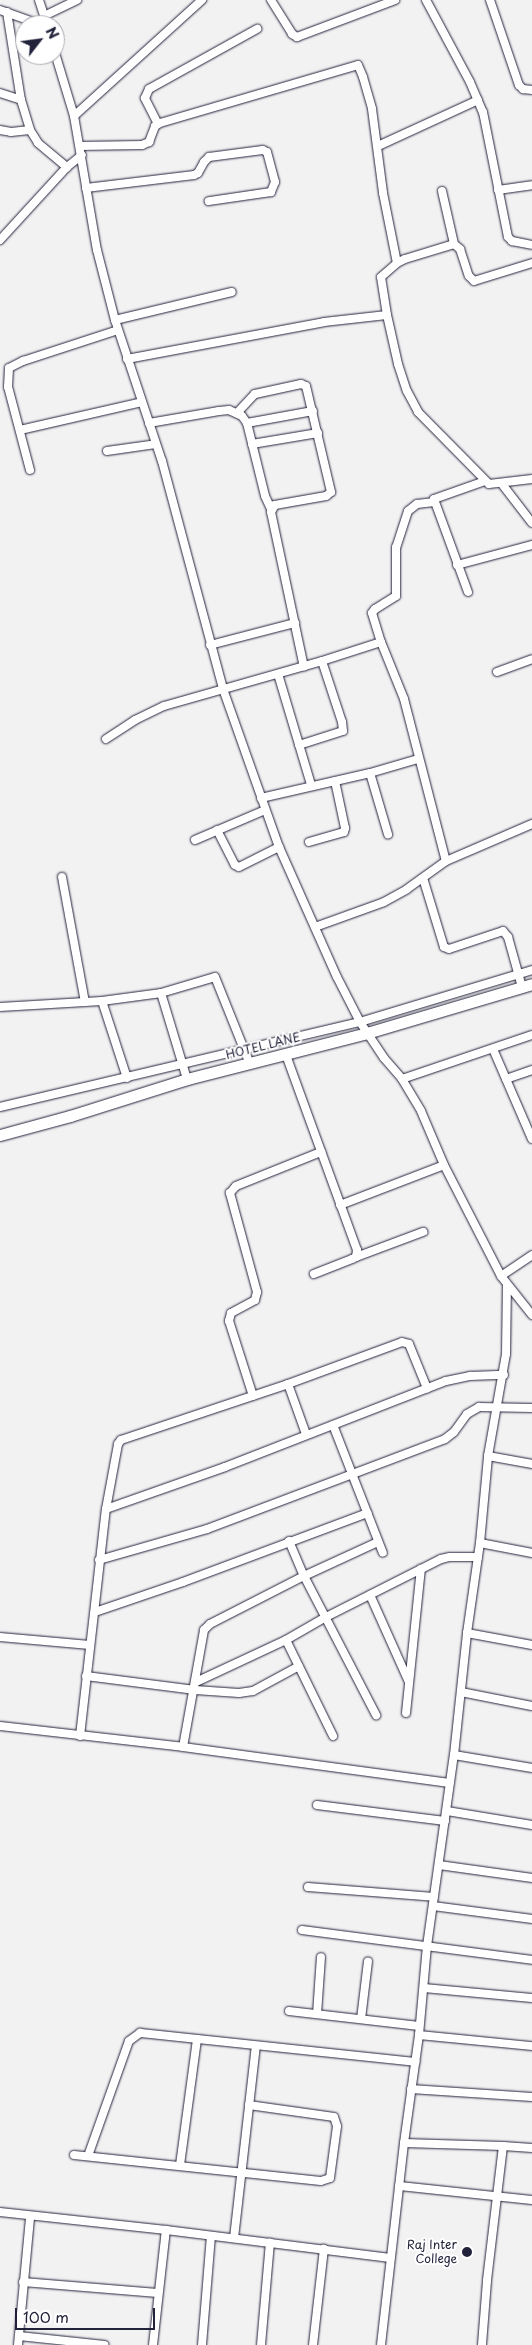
<!DOCTYPE html>
<html>
<head>
<meta charset="utf-8">
<style>
	body { margin:0 }
	#map { position:relative; width:532px; height:2345px; overflow:hidden; background:#f2f2f3; font-family:"Playpen Sans",sans-serif }
	div>[style] { position:absolute }
	[style*='--x'] { left:calc(var(--x)*1px); top:calc(var(--y)*1px); width:calc(var(--w)*1px); rotate:calc(var(--a)*1deg) }
	.roads { filter:drop-shadow(0 0 1px #22223b) drop-shadow(0 0 1px #22223b) }
	.street>* { height:8px; margin:-4px; padding:0 4px; transform-origin:4px; border-radius:4px; background:#fff }
	.secondary>* { height:11px; margin:-5.5px; padding:0 5.5px; transform-origin:5.5px; border-radius:5.5px; background:#fff }
	.dots>* { width:14px; height:14px; translate:-50% -50%; box-sizing:border-box; border:2px solid #fff; border-radius:50% }
	span { translate:-50% -50%; white-space:nowrap; text-align:center; line-height:1.15; -webkit-text-stroke:4px #fff; paint-order:stroke }
	.street-label { font-size:12px; color:#22223b }
	.poi-label { font-size:12px; color:#22223b }
	.right { translate:-100% -50%; text-align:right }
	.north { position:absolute; left:15px; top:15px; width:50px; height:50px; box-sizing:border-box; background:#fff; border:1px solid #a7a7b1; border-radius:50%; rotate:60deg; font-size:14px; font-weight:700; line-height:20px; text-align:center; color:#22223b }
	.north::after { content:''; display:block; margin:auto; width:18px; height:22px; background:#22223b; clip-path:polygon(50% 0,100% 100%,50% 72%,0 100%) }
	.scale { position:absolute; left:15px; top:2308px; width:140px; height:22px; box-sizing:border-box; border:2px solid #22223b; border-top:0; padding-left:6px; font-size:15px; line-height:18px; white-space:nowrap; color:#22223b; -webkit-text-stroke:4px #fff; paint-order:stroke }
</style>
</head>
<body>
<div id="map">
	<div class="roads">
		<div class="street">
			<div style="--x:39;--y:0;--w:22;--a:72"></div>
			<div style="--x:271;--y:0;--w:40;--a:58"></div>
			<div style="--x:292;--y:34;--w:6;--a:31"></div>
			<div style="--x:297;--y:37;--w:105;--a:-20.7"></div>
			<div style="--x:426;--y:0;--w:93;--a:61.8"></div>
			<div style="--x:470;--y:82;--w:33;--a:67"></div>
			<div style="--x:483;--y:112;--w:127;--a:78.7"></div>
			<div style="--x:508;--y:237;--w:6;--a:45"></div>
			<div style="--x:512;--y:241;--w:20;--a:11"></div>
			<div style="--x:490;--y:0;--w:90;--a:71.2"></div>
			<div style="--x:519;--y:85;--w:6;--a:45"></div>
			<div style="--x:523;--y:89;--w:9;--a:6"></div>
			<div style="--x:0;--y:10;--w:45;--a:19.7"></div>
			<div style="--x:7;--y:12;--w:89;--a:81"></div>
			<div style="--x:21;--y:100;--w:31;--a:73"></div>
			<div style="--x:30;--y:130;--w:15;--a:58"></div>
			<div style="--x:38;--y:143;--w:38;--a:40"></div>
			<div style="--x:44;--y:16;--w:37;--a:-26"></div>
			<div style="--x:55;--y:53;--w:66;--a:73.2"></div>
			<div style="--x:74;--y:116;--w:136;--a:80.3"></div>
			<div style="--x:97;--y:250;--w:72;--a:75.6"></div>
			<div style="--x:115;--y:320;--w:149;--a:71.6"></div>
			<div style="--x:162;--y:461;--w:236;--a:75"></div>
			<div style="--x:223;--y:689;--w:168;--a:70.5"></div>
			<div style="--x:279;--y:847;--w:142;--a:66"></div>
			<div style="--x:337;--y:977;--w:51;--a:62.9"></div>
			<div style="--x:360;--y:1022;--w:43;--a:56.3"></div>
			<div style="--x:384;--y:1058;--w:28;--a:49"></div>
			<div style="--x:402;--y:1079;--w:37;--a:59"></div>
			<div style="--x:421;--y:1111;--w:59;--a:66.9"></div>
			<div style="--x:444;--y:1165;--w:125;--a:62.8"></div>
			<div style="--x:501;--y:1276;--w:50;--a:51.5"></div>
			<div style="--x:0;--y:93;--w:22;--a:18"></div>
			<div style="--x:74;--y:116;--w:173;--a:-42.2"></div>
			<div style="--x:158;--y:124;--w:29;--a:-117"></div>
			<div style="--x:145;--y:98;--w:10;--a:-66"></div>
			<div style="--x:149;--y:89;--w:124;--a:-29.1"></div>
			<div style="--x:0;--y:130;--w:11;--a:10"></div>
			<div style="--x:11;--y:132;--w:19;--a:-6"></div>
			<div style="--x:80;--y:146;--w:62;--a:-0.9"></div>
			<div style="--x:142;--y:145;--w:8;--a:-23"></div>
			<div style="--x:149;--y:142;--w:17;--a:-69"></div>
			<div style="--x:155;--y:126;--w:6;--a:-31"></div>
			<div style="--x:160;--y:123;--w:206;--a:-16.3"></div>
			<div style="--x:358;--y:65;--w:13;--a:67"></div>
			<div style="--x:363;--y:77;--w:33;--a:74"></div>
			<div style="--x:372;--y:109;--w:85;--a:82.5"></div>
			<div style="--x:383;--y:193;--w:71;--a:78.7"></div>
			<div style="--x:378;--y:146;--w:110;--a:-24.7"></div>
			<div style="--x:86;--y:188;--w:109;--a:-6.9"></div>
			<div style="--x:194;--y:175;--w:4;--a:-27"></div>
			<div style="--x:198;--y:173;--w:13;--a:-61"></div>
			<div style="--x:204;--y:162;--w:7;--a:-45"></div>
			<div style="--x:209;--y:157;--w:54;--a:-7.4"></div>
			<div style="--x:263;--y:150;--w:4;--a:27"></div>
			<div style="--x:267;--y:152;--w:31;--a:75"></div>
			<div style="--x:275;--y:182;--w:11;--a:112"></div>
			<div style="--x:271;--y:192;--w:63;--a:171.7"></div>
			<div style="--x:498;--y:190;--w:34;--a:-8"></div>
			<div style="--x:442;--y:191;--w:54;--a:77.2"></div>
			<div style="--x:0;--y:240;--w:99;--a:-47.5"></div>
			<div style="--x:67;--y:167;--w:19;--a:-39"></div>
			<div style="--x:387;--y:315;--w:38;--a:-99"></div>
			<div style="--x:381;--y:277;--w:21;--a:-41"></div>
			<div style="--x:397;--y:263;--w:9;--a:-27"></div>
			<div style="--x:405;--y:259;--w:51;--a:-17"></div>
			<div style="--x:454;--y:244;--w:8;--a:40"></div>
			<div style="--x:460;--y:249;--w:28;--a:72"></div>
			<div style="--x:469;--y:276;--w:7;--a:45"></div>
			<div style="--x:474;--y:281;--w:61;--a:-17.2"></div>
			<div style="--x:115;--y:320;--w:120;--a:-13.5"></div>
			<div style="--x:127;--y:359;--w:200;--a:-10.6"></div>
			<div style="--x:324;--y:322;--w:63;--a:-6.3"></div>
			<div style="--x:387;--y:315;--w:50;--a:77.3"></div>
			<div style="--x:398;--y:364;--w:28;--a:72"></div>
			<div style="--x:407;--y:391;--w:24;--a:62"></div>
			<div style="--x:418;--y:412;--w:101;--a:45.4"></div>
			<div style="--x:489;--y:484;--w:43;--a:-6.6"></div>
			<div style="--x:237;--y:413;--w:26;--a:-47"></div>
			<div style="--x:255;--y:394;--w:47;--a:-12.3"></div>
			<div style="--x:301;--y:384;--w:5;--a:22"></div>
			<div style="--x:306;--y:386;--w:109;--a:76.7"></div>
			<div style="--x:331;--y:492;--w:6;--a:141"></div>
			<div style="--x:326;--y:496;--w:52;--a:170"></div>
			<div style="--x:275;--y:505;--w:8;--a:120"></div>
			<div style="--x:271;--y:512;--w:158;--a:78"></div>
			<div style="--x:149;--y:423;--w:71;--a:-9.7"></div>
			<div style="--x:219;--y:411;--w:10;--a:-6"></div>
			<div style="--x:229;--y:410;--w:14;--a:25"></div>
			<div style="--x:242;--y:416;--w:9;--a:54"></div>
			<div style="--x:247;--y:423;--w:75;--a:76.1"></div>
			<div style="--x:265;--y:496;--w:14;--a:65"></div>
			<div style="--x:247;--y:423;--w:67;--a:-10.3"></div>
			<div style="--x:20;--y:430;--w:125;--a:-12.9"></div>
			<div style="--x:252;--y:444;--w:67;--a:-9.5"></div>
			<div style="--x:107;--y:451;--w:49;--a:-8.1"></div>
			<div style="--x:30;--y:470;--w:86;--a:-104.8"></div>
			<div style="--x:8;--y:387;--w:19;--a:-87"></div>
			<div style="--x:9;--y:368;--w:16;--a:-27"></div>
			<div style="--x:23;--y:361;--w:100;--a:-18.1"></div>
			<div style="--x:502;--y:484;--w:49;--a:52.4"></div>
			<div style="--x:434;--y:502;--w:17;--a:173"></div>
			<div style="--x:417;--y:504;--w:11;--a:142"></div>
			<div style="--x:408;--y:511;--w:38;--a:108"></div>
			<div style="--x:396;--y:547;--w:49;--a:90"></div>
			<div style="--x:396;--y:596;--w:25;--a:148"></div>
			<div style="--x:375;--y:609;--w:5;--a:127"></div>
			<div style="--x:372;--y:613;--w:30;--a:73"></div>
			<div style="--x:381;--y:642;--w:61;--a:68"></div>
			<div style="--x:404;--y:699;--w:167;--a:75.5"></div>
			<div style="--x:457;--y:565;--w:78;--a:-14.9"></div>
			<div style="--x:468;--y:592;--w:99;--a:-110.1"></div>
			<div style="--x:434;--y:499;--w:54;--a:-19.4"></div>
			<div style="--x:210;--y:645;--w:88;--a:-14.5"></div>
			<div style="--x:497;--y:672;--w:37;--a:-20"></div>
			<div style="--x:278;--y:674;--w:116;--a:73.4"></div>
			<div style="--x:106;--y:739;--w:35;--a:-33"></div>
			<div style="--x:135;--y:720;--w:32;--a:-26"></div>
			<div style="--x:164;--y:706;--w:164;--a:-15.9"></div>
			<div style="--x:322;--y:661;--w:62;--a:-17.9"></div>
			<div style="--x:299;--y:745;--w:46;--a:-17.7"></div>
			<div style="--x:343;--y:731;--w:9;--a:-96"></div>
			<div style="--x:342;--y:722;--w:64;--a:-108.2"></div>
			<div style="--x:370;--y:773;--w:64;--a:73.6"></div>
			<div style="--x:261;--y:798;--w:112;--a:-12.9"></div>
			<div style="--x:370;--y:773;--w:50;--a:-16.3"></div>
			<div style="--x:217;--y:830;--w:39;--a:63"></div>
			<div style="--x:235;--y:865;--w:4;--a:27"></div>
			<div style="--x:239;--y:867;--w:45;--a:-26.6"></div>
			<div style="--x:195;--y:840;--w:76;--a:-23.2"></div>
			<div style="--x:309;--y:842;--w:36;--a:-16"></div>
			<div style="--x:344;--y:832;--w:4;--a:-76"></div>
			<div style="--x:345;--y:828;--w:48;--a:-102"></div>
			<div style="--x:62;--y:877;--w:127;--a:79.6"></div>
			<div style="--x:423;--y:878;--w:72;--a:73.1"></div>
			<div style="--x:444;--y:947;--w:5;--a:22"></div>
			<div style="--x:449;--y:949;--w:57;--a:-18.4"></div>
			<div style="--x:503;--y:931;--w:8;--a:50"></div>
			<div style="--x:508;--y:937;--w:52;--a:74.4"></div>
			<div style="--x:315;--y:927;--w:73;--a:-19.9"></div>
			<div style="--x:384;--y:902;--w:26;--a:-29"></div>
			<div style="--x:407;--y:889;--w:48;--a:-35.7"></div>
			<div style="--x:446;--y:861;--w:94;--a:-23.3"></div>
			<div style="--x:161;--y:993;--w:90;--a:73.2"></div>
			<div style="--x:102;--y:1001;--w:81;--a:72"></div>
			<div style="--x:0;--y:1007;--w:102;--a:-3.4"></div>
			<div style="--x:102;--y:1001;--w:60;--a:-7.7"></div>
			<div style="--x:161;--y:993;--w:56;--a:-16.5"></div>
			<div style="--x:215;--y:977;--w:94;--a:68.1"></div>
			<div style="--x:493;--y:1049;--w:98;--a:66.6"></div>
			<div style="--x:286;--y:1055;--w:208;--a:70"></div>
			<div style="--x:357;--y:1250;--w:7;--a:98"></div>
			<div style="--x:356;--y:1257;--w:4;--a:153"></div>
			<div style="--x:352;--y:1259;--w:41;--a:158.5"></div>
			<div style="--x:402;--y:1079;--w:137;--a:-18.7"></div>
			<div style="--x:506;--y:1079;--w:28;--a:-19"></div>
			<div style="--x:0;--y:1107;--w:370;--a:-13.3"></div>
			<div style="--x:360;--y:1022;--w:180;--a:-16.8"></div>
			<div style="--x:340;--y:1205;--w:111;--a:-21"></div>
			<div style="--x:356;--y:1257;--w:72;--a:-20.5"></div>
			<div style="--x:501;--y:1276;--w:37;--a:-34"></div>
			<div style="--x:288;--y:1384;--w:53;--a:70.2"></div>
			<div style="--x:253;--y:1396;--w:79;--a:-107.7"></div>
			<div style="--x:229;--y:1321;--w:8;--a:-76"></div>
			<div style="--x:231;--y:1313;--w:27;--a:-28"></div>
			<div style="--x:255;--y:1300;--w:8;--a:-76"></div>
			<div style="--x:257;--y:1292;--w:103;--a:-105.3"></div>
			<div style="--x:230;--y:1193;--w:9;--a:-49"></div>
			<div style="--x:236;--y:1186;--w:92;--a:-21.8"></div>
			<div style="--x:333;--y:1425;--w:137;--a:68.7"></div>
			<div style="--x:488;--y:1456;--w:45;--a:10.3"></div>
			<div style="--x:106;--y:1509;--w:126;--a:-19.4"></div>
			<div style="--x:225;--y:1467;--w:237;--a:-21.3"></div>
			<div style="--x:446;--y:1381;--w:25;--a:-12"></div>
			<div style="--x:470;--y:1376;--w:34;--a:-2"></div>
			<div style="--x:289;--y:1541;--w:38;--a:67"></div>
			<div style="--x:304;--y:1576;--w:157;--a:62.6"></div>
			<div style="--x:480;--y:1543;--w:53;--a:10.9"></div>
			<div style="--x:99;--y:1560;--w:112;--a:-16"></div>
			<div style="--x:207;--y:1529;--w:254;--a:-20.7"></div>
			<div style="--x:445;--y:1439;--w:11;--a:-38"></div>
			<div style="--x:454;--y:1432;--w:22;--a:-54"></div>
			<div style="--x:467;--y:1414;--w:14;--a:-30"></div>
			<div style="--x:479;--y:1407;--w:53;--a:1.1"></div>
			<div style="--x:370;--y:1595;--w:95;--a:65.9"></div>
			<div style="--x:95;--y:1612;--w:93;--a:-18.8"></div>
			<div style="--x:183;--y:1582;--w:197;--a:-20.5"></div>
			<div style="--x:467;--y:1633;--w:66;--a:10.5"></div>
			<div style="--x:0;--y:1637;--w:90;--a:5.1"></div>
			<div style="--x:286;--y:1640;--w:107;--a:63.9"></div>
			<div style="--x:86;--y:1676;--w:110;--a:7.3"></div>
			<div style="--x:195;--y:1690;--w:44;--a:3.9"></div>
			<div style="--x:239;--y:1693;--w:14;--a:-8"></div>
			<div style="--x:253;--y:1691;--w:52;--a:-28.5"></div>
			<div style="--x:196;--y:1682;--w:99;--a:-25"></div>
			<div style="--x:286;--y:1640;--w:46;--a:-29.9"></div>
			<div style="--x:326;--y:1617;--w:129;--a:-26.8"></div>
			<div style="--x:441;--y:1559;--w:9;--a:-13"></div>
			<div style="--x:450;--y:1557;--w:28;--a:0"></div>
			<div style="--x:461;--y:1692;--w:72;--a:11.2"></div>
			<div style="--x:406;--y:1713;--w:145;--a:-84.1"></div>
			<div style="--x:0;--y:1726;--w:184;--a:6.5"></div>
			<div style="--x:183;--y:1747;--w:269;--a:7.7"></div>
			<div style="--x:80;--y:1736;--w:228;--a:-83.5"></div>
			<div style="--x:106;--y:1509;--w:66;--a:-79.5"></div>
			<div style="--x:118;--y:1444;--w:5;--a:-53"></div>
			<div style="--x:121;--y:1440;--w:176;--a:-18.5"></div>
			<div style="--x:288;--y:1384;--w:121;--a:-20.2"></div>
			<div style="--x:402;--y:1342;--w:7;--a:16"></div>
			<div style="--x:409;--y:1344;--w:48;--a:67.8"></div>
			<div style="--x:183;--y:1747;--w:119;--a:-79.8"></div>
			<div style="--x:204;--y:1630;--w:8;--a:-45"></div>
			<div style="--x:210;--y:1624;--w:106;--a:-27.1"></div>
			<div style="--x:304;--y:1576;--w:81;--a:-24.7"></div>
			<div style="--x:454;--y:1755;--w:79;--a:9.5"></div>
			<div style="--x:317;--y:1805;--w:129;--a:7.1"></div>
			<div style="--x:447;--y:1811;--w:86;--a:9.4"></div>
			<div style="--x:439;--y:1865;--w:94;--a:8"></div>
			<div style="--x:308;--y:1887;--w:126;--a:4.5"></div>
			<div style="--x:433;--y:1906;--w:100;--a:7.5"></div>
			<div style="--x:302;--y:1930;--w:232;--a:7.4"></div>
			<div style="--x:424;--y:1988;--w:108;--a:5.3"></div>
			<div style="--x:289;--y:2011;--w:131;--a:6.6"></div>
			<div style="--x:317;--y:2014;--w:57;--a:-86"></div>
			<div style="--x:361;--y:2019;--w:58;--a:-83.1"></div>
			<div style="--x:419;--y:2035;--w:114;--a:5.6"></div>
			<div style="--x:411;--y:2089;--w:121;--a:3.8"></div>
			<div style="--x:404;--y:2143;--w:99;--a:1.7"></div>
			<div style="--x:503;--y:2146;--w:136;--a:96.8"></div>
			<div style="--x:487;--y:2281;--w:64;--a:94.5"></div>
			<div style="--x:503;--y:2146;--w:29;--a:4"></div>
			<div style="--x:74;--y:2155;--w:248;--a:6"></div>
			<div style="--x:321;--y:2181;--w:9;--a:-18"></div>
			<div style="--x:330;--y:2178;--w:52;--a:-82.3"></div>
			<div style="--x:337;--y:2126;--w:9;--a:-108"></div>
			<div style="--x:334;--y:2117;--w:86;--a:-172"></div>
			<div style="--x:88;--y:2156;--w:122;--a:-70.4"></div>
			<div style="--x:129;--y:2041;--w:14;--a:-36"></div>
			<div style="--x:140;--y:2033;--w:277;--a:6"></div>
			<div style="--x:180;--y:2165;--w:127;--a:-82.3"></div>
			<div style="--x:399;--y:2186;--w:134;--a:6"></div>
			<div style="--x:0;--y:2212;--w:167;--a:6.2"></div>
			<div style="--x:166;--y:2230;--w:226;--a:7.1"></div>
			<div style="--x:234;--y:2238;--w:193;--a:-83.5"></div>
			<div style="--x:23;--y:2282;--w:135;--a:4.7"></div>
			<div style="--x:19;--y:2336;--w:86;--a:6"></div>
			<div style="--x:18;--y:2345;--w:129;--a:-84.6"></div>
			<div style="--x:153;--y:2345;--w:116;--a:-83.6"></div>
			<div style="--x:202;--y:2345;--w:109;--a:-85.3"></div>
			<div style="--x:261;--y:2345;--w:103;--a:-85"></div>
			<div style="--x:313;--y:2345;--w:97;--a:-83.5"></div>
			<div style="--x:381;--y:2345;--w:203;--a:-83.5"></div>
			<div style="--x:404;--y:2143;--w:109;--a:-82.1"></div>
			<div style="--x:419;--y:2035;--w:89;--a:-84.9"></div>
			<div style="--x:427;--y:1946;--w:193;--a:-82"></div>
			<div style="--x:454;--y:1755;--w:123;--a:-83.9"></div>
			<div style="--x:467;--y:1633;--w:91;--a:-81.8"></div>
			<div style="--x:480;--y:1543;--w:87;--a:-84.7"></div>
			<div style="--x:488;--y:1456;--w:104;--a:-80"></div>
			<div style="--x:506;--y:1354;--w:69;--a:-89.2"></div>
		</div>
		<div class="secondary">
			<div style="--x:0;--y:1135;--w:73;--a:-15.2"></div>
			<div style="--x:70;--y:1116;--w:123;--a:-17.5"></div>
			<div style="--x:187;--y:1079;--w:186;--a:-14.3"></div>
			<div style="--x:367;--y:1033;--w:172;--a:-16.5"></div>
		</div>
	</div>
	<div class="dots">
		<div style="left:467px;top:2252px;background:#22223b"></div>
	</div>
	<div class="street-label">
		<span style="left:263px;top:1046px;rotate:-14deg">HOTEL LANE</span>
	</div>
	<div class="poi-label">
		<span class="right" style="left:457px;top:2252px">Raj Inter<br>College</span>
	</div>
	<div class="north">N</div>
	<div class="scale">100 m</div>
</div>
</body>
</html>
